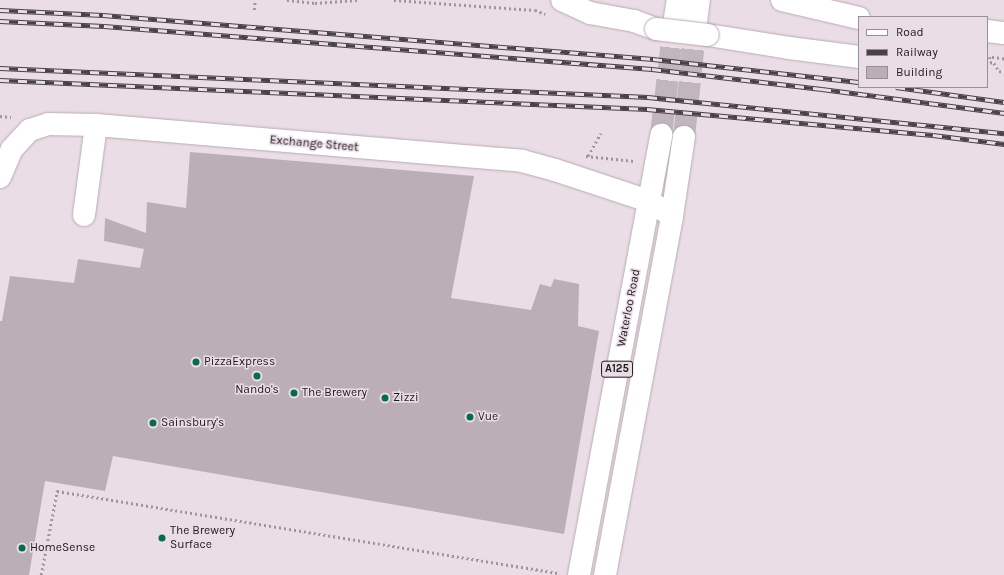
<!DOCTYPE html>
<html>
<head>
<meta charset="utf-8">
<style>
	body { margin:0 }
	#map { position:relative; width:1004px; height:575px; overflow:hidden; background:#eadde5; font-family:Karla,sans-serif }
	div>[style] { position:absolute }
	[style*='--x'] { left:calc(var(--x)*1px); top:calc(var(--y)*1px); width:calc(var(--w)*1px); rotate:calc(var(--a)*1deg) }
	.building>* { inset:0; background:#bbaeb6 }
	.major-tunnel>* { height:22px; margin-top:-11px; transform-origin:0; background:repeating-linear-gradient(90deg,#c1b6bd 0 22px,transparent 0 33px) }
	.path>* { height:2.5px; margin-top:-1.25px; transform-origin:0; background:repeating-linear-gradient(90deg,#9f959b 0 2px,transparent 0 5px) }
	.roads { filter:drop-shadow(0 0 1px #b8abb3) drop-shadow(0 0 1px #b8abb3) }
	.minor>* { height:22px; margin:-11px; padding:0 11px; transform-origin:11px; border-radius:11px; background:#fff }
	.major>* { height:22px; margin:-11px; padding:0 11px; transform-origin:11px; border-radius:11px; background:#fff }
	.rail>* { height:4.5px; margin-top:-2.25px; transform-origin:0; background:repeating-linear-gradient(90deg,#eadde5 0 9px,#484145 0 18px); box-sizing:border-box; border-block:1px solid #484145 }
	.bridges { filter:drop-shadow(0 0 1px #b8abb3) drop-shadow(0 0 1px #b8abb3) }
	.minor-bridge>* { height:22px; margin:-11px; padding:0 11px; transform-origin:11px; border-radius:11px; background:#fff }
	.dots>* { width:11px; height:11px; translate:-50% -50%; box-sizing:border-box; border:2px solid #eadde5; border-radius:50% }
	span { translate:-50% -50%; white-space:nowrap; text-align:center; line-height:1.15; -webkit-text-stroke:3px #eadde5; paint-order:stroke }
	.shield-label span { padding:1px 3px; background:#eadde5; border:1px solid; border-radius:3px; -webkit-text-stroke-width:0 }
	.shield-label { font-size:11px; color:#1e191c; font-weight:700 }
	.street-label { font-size:12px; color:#1e191c }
	.poi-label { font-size:12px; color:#1e191c }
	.left { translate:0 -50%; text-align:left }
	.legend { position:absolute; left:858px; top:16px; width:130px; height:72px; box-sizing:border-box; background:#eadde5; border:1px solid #988f95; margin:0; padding:5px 7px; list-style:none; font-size:12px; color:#1e191c }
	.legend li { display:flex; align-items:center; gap:8px; height:20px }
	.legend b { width:20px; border:1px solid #988f95 }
</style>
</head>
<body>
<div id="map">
	<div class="building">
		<div style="clip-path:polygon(190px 152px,474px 176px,451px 298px,531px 310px,540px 284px,551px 287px,554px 279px,579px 284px,578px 326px,599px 331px,564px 534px,113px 456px,105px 491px,45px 481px,29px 575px,0 575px,0 321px,2px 321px,10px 276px,74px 283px,78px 259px,140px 268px,144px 249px,104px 241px,105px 218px,146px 233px,147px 202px,186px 208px)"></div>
	</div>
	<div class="major-tunnel">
		<div style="--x:661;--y:135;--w:112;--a:-83.3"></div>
		<div style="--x:684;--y:137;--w:115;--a:-84"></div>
	</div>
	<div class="path">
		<div style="--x:287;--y:0;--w:28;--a:6"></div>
		<div style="--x:315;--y:3;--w:42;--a:-4.1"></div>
		<div style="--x:394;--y:0;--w:141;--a:4.1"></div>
		<div style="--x:535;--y:10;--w:11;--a:22"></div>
		<div style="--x:254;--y:10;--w:10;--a:-84"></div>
		<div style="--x:1004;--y:59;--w:14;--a:-172"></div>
		<div style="--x:990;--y:57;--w:5;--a:90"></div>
		<div style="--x:990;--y:62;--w:4;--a:14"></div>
		<div style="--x:994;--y:63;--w:9;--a:58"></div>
		<div style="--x:999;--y:71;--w:5;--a:11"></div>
		<div style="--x:0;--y:116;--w:11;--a:5"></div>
		<div style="--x:586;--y:156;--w:49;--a:5.8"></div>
		<div style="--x:588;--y:156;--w:26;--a:-61"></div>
		<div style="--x:41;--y:575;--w:86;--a:-79.2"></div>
		<div style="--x:57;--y:491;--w:508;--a:9.3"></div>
	</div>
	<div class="roads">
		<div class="minor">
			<div style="--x:562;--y:0;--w:31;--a:25"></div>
			<div style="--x:590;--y:13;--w:45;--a:10.3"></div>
			<div style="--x:634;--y:21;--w:23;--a:20"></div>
			<div style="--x:782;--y:0;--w:79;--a:13.2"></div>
			<div style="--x:987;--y:31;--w:17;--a:7"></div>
			<div style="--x:708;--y:35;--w:82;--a:9.1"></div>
			<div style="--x:789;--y:48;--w:71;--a:7.3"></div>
			<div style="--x:0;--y:177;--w:30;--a:-67"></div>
			<div style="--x:12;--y:149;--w:26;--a:-47"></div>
			<div style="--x:30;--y:130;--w:19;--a:-18"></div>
			<div style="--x:48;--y:124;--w:48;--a:1.2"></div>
			<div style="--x:96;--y:125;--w:428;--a:4.8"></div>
			<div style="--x:522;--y:161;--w:34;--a:15"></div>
			<div style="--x:555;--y:170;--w:99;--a:18.3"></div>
			<div style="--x:649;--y:201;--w:27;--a:33"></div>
			<div style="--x:84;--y:215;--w:91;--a:-82.4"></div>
		</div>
		<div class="major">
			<div style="--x:696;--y:23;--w:23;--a:-83"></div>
			<div style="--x:674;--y:24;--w:24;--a:-81"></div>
			<div style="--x:579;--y:575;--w:448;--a:-79.4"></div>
			<div style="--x:605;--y:575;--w:365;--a:-79.4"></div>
			<div style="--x:672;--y:216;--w:80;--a:-81.4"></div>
		</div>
	</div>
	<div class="rail">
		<div style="--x:0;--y:10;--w:103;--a:2.8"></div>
		<div style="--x:103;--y:15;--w:552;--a:4.57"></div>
		<div style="--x:653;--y:59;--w:207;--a:6.4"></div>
		<div style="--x:0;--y:21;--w:104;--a:2.8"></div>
		<div style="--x:104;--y:26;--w:550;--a:4.49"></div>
		<div style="--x:652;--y:69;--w:171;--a:6.7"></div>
		<div style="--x:822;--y:89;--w:184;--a:7.5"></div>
		<div style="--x:0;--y:68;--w:649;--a:2.56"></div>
		<div style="--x:648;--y:97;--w:358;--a:5.8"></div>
		<div style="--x:0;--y:80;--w:648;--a:2.57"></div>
		<div style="--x:647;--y:109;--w:287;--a:5.2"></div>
		<div style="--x:933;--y:135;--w:72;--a:7.2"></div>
		<div style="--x:896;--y:87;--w:109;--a:7.9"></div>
	</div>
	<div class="bridges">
		<div class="minor-bridge">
			<div style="--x:656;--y:29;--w:52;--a:6.6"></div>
		</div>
	</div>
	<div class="dots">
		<div style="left:196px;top:362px;background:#056e44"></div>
		<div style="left:257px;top:376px;background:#056e44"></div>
		<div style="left:294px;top:393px;background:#056e44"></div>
		<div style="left:385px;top:398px;background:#056e44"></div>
		<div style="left:470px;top:417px;background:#056e44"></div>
		<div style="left:153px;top:423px;background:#056e44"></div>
		<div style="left:162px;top:538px;background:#056e44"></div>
		<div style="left:22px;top:548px;background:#056e44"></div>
	</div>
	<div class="shield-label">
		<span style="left:617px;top:369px">A125</span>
	</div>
	<div class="street-label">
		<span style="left:314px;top:144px;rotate:5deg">Exchange Street</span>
		<span style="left:629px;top:308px;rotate:-79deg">Waterloo Road</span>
	</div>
	<div class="poi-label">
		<span class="left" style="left:204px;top:362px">PizzaExpress</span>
		<span style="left:257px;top:390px">Nando's</span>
		<span class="left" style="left:302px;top:393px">The Brewery</span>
		<span class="left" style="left:393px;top:398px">Zizzi</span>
		<span class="left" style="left:478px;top:417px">Vue</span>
		<span class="left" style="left:161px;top:423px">Sainsbury's</span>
		<span class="left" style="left:170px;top:538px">The Brewery<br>Surface</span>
		<span class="left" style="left:30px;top:548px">HomeSense</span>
	</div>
	<ul class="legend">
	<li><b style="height:5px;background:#fff"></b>Road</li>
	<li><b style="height:5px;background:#484145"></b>Railway</li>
	<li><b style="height:11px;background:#bbaeb6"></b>Building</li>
	</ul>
</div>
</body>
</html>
